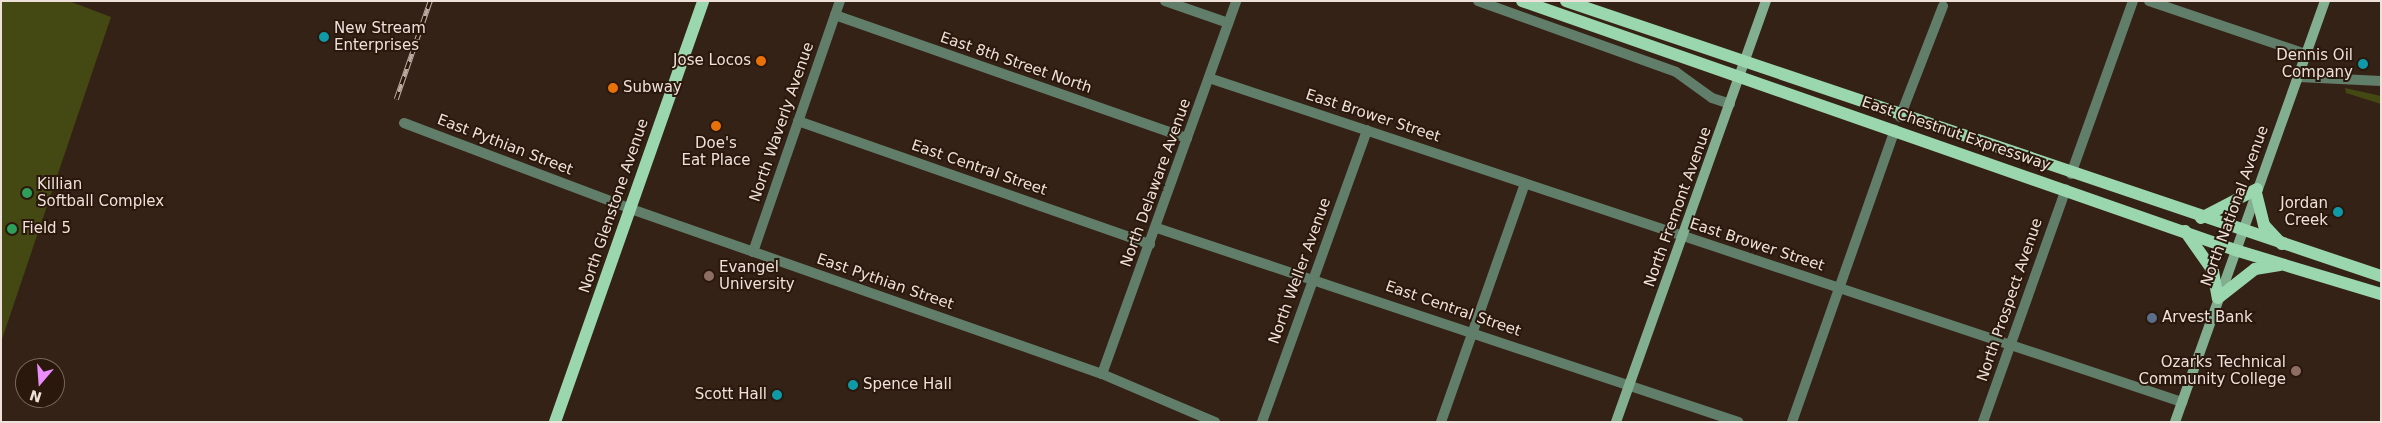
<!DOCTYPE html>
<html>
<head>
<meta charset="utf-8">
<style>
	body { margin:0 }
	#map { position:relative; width:2382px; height:423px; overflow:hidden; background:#352216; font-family:"DejaVu Sans",sans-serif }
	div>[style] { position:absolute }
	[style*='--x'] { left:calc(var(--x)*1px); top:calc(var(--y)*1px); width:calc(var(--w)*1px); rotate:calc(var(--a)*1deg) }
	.green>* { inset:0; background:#444812 }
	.street>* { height:10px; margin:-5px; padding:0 5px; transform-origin:5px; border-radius:5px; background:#617e6a }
	.secondary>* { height:10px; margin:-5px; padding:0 5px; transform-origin:5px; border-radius:5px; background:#81af90 }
	.primary>* { height:12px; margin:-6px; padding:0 6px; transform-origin:6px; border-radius:6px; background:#9ad6ae }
	.rail>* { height:4.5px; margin-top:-2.25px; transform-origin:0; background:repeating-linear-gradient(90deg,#2b180c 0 8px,#bbaca3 0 16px); box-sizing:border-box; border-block:1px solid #bbaca3 }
	.dots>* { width:14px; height:14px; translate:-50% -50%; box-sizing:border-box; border:2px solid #2b180c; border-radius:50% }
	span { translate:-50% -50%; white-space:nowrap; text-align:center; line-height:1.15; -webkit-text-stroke:4px #2b180c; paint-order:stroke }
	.poi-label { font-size:15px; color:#eee1d9 }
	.left { translate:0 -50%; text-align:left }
	.right { translate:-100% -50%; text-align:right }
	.street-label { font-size:15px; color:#eee1d9 }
	.frame { position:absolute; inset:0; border:2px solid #eee1d9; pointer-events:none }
	.north { position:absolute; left:15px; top:358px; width:50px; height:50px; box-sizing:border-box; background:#2b180c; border:1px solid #79685e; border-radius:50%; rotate:198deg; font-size:14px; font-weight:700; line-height:20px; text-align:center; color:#eee1d9 }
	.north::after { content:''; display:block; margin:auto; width:18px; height:22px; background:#eb8dfc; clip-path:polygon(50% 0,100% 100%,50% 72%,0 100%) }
</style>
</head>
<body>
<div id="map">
	<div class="green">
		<div style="clip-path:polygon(1px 1px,69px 1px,111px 17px,1px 342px)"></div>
		<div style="clip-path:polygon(2345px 88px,2381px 96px,2381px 104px,2346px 93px)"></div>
	</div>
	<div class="street">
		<div style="--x:1165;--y:1;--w:67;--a:19.2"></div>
		<div style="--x:1478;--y:1;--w:210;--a:19.7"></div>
		<div style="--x:1676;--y:72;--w:44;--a:35.8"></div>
		<div style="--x:1712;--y:98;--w:19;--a:18"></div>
		<div style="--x:2149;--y:1;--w:166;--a:18.7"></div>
		<div style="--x:835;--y:15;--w:373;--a:19.3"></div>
		<div style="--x:2298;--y:77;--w:83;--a:2.8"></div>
		<div style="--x:1209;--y:78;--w:1026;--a:18.42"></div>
		<div style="--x:1900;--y:117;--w:119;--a:-68.8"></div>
		<div style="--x:798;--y:121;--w:373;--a:19.3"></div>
		<div style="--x:404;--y:123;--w:243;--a:20.7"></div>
		<div style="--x:631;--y:209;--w:499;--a:19.3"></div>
		<div style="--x:1102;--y:374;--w:123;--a:23"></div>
		<div style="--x:2071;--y:174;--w:184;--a:-70.3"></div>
		<div style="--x:1157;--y:228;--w:613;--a:18.46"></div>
		<div style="--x:753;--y:252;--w:266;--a:-70.9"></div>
		<div style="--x:1102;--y:374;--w:396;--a:-70.2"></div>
		<div style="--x:1262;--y:422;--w:310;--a:-70.2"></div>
		<div style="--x:1441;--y:422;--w:253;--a:-70.6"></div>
		<div style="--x:1792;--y:422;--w:310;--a:-70.6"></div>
		<div style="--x:1983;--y:422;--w:247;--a:-70.4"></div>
	</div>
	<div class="secondary">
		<div style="--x:1616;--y:422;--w:447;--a:-70.4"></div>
		<div style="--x:2175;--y:422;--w:447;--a:-70.4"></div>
	</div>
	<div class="primary">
		<div style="--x:1522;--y:1;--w:755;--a:19.25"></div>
		<div style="--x:2235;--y:250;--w:152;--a:16.8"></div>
		<div style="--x:1566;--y:1;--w:860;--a:18.65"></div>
		<div style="--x:2256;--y:193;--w:33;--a:76"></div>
		<div style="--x:2264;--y:225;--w:26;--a:47"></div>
		<div style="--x:2201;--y:218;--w:63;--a:-27.4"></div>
		<div style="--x:2185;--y:231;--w:49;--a:55"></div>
		<div style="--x:2213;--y:271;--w:27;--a:80"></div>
		<div style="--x:2218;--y:298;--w:47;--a:-38.1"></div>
		<div style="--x:2255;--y:269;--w:25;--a:-9"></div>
		<div style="--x:555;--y:422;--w:446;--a:-70.6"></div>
	</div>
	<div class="rail">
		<div style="--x:396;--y:99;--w:104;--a:-70.9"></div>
	</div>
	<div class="dots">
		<div style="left:324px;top:37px;background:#0f9aa8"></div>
		<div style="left:761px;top:61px;background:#e8710a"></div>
		<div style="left:2363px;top:64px;background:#0f9aa8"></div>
		<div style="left:613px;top:88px;background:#e8710a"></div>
		<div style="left:716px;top:126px;background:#e8710a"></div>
		<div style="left:27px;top:193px;background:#2e9e5b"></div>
		<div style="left:2338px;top:212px;background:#0f9aa8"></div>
		<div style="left:12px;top:229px;background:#2e9e5b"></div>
		<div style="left:709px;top:276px;background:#8d6e63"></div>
		<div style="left:2152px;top:318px;background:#5c6f8a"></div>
		<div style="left:2296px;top:371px;background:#8d6e63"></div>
		<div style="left:853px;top:385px;background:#0f9aa8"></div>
		<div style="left:777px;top:395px;background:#0f9aa8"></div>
	</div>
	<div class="poi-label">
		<span class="left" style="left:334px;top:37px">New Stream<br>Enterprises</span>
		<span class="right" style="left:2353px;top:64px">Dennis Oil<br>Company</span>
		<span class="right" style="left:751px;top:61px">Jose Locos</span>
		<span class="left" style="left:623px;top:88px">Subway</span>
		<span style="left:716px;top:152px">Doe's<br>Eat Place</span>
		<span class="left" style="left:37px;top:193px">Killian<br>Softball Complex</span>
		<span class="right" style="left:2328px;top:212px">Jordan<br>Creek</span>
		<span class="left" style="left:22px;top:229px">Field 5</span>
		<span class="left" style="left:719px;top:276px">Evangel<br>University</span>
		<span class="left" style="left:2162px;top:318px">Arvest Bank</span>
		<span class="right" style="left:2286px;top:371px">Ozarks Technical<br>Community College</span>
		<span class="left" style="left:863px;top:385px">Spence Hall</span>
		<span class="right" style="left:767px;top:395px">Scott Hall</span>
	</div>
	<div class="street-label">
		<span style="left:1016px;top:63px;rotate:19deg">East 8th Street North</span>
		<span style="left:1373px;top:116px;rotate:18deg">East Brower Street</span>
		<span style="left:782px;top:122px;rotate:-71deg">North Waverly Avenue</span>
		<span style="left:1956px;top:134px;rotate:19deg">East Chestnut Expressway</span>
		<span style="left:505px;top:145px;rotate:21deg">East Pythian Street</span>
		<span style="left:979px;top:168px;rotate:19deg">East Central Street</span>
		<span style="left:1156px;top:183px;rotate:-70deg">North Delaware Avenue</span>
		<span style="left:614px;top:206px;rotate:-71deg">North Glenstone Avenue</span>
		<span style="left:2235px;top:206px;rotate:-70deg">North National Avenue</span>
		<span style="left:1678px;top:207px;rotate:-70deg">North Fremont Avenue</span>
		<span style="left:1757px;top:245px;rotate:18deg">East Brower Street</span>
		<span style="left:1300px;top:271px;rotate:-70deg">North Weller Avenue</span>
		<span style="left:885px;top:282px;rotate:19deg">East Pythian Street</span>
		<span style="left:2010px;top:300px;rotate:-71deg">North Prospect Avenue</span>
		<span style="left:1453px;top:309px;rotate:19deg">East Central Street</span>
	</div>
	<div class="frame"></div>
	<div class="north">N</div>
</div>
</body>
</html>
